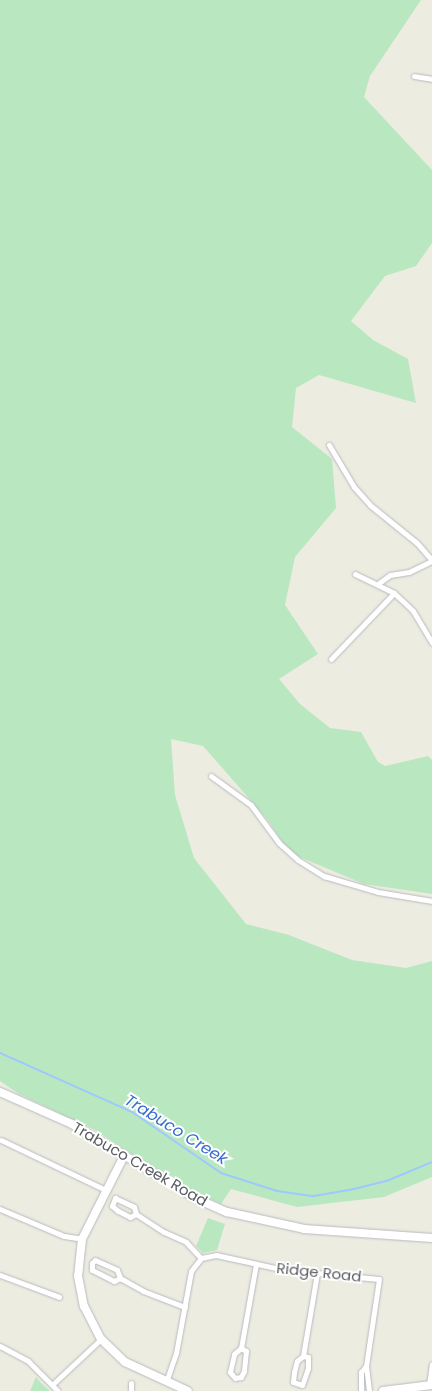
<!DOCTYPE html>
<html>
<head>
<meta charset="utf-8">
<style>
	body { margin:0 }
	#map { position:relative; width:432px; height:1391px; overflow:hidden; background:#edece0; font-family:Poppins,sans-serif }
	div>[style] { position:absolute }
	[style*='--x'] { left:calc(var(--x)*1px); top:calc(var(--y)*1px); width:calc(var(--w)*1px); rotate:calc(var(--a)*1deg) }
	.green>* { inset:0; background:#b9e8c0 }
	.stream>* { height:2px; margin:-1px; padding:0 1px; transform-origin:1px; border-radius:1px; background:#9ec8ff }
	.roads { filter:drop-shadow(0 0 1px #b8bac0) drop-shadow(0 0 1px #b8bac0) }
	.street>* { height:5px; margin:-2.5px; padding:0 2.5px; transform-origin:2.5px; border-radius:2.5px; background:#fff }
	.secondary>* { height:8px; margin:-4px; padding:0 4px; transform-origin:4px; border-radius:4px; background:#fff }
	span { translate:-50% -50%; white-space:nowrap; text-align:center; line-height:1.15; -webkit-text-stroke:4px #fff; paint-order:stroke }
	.street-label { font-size:15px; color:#595c62 }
	.water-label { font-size:16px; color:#376ccc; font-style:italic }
</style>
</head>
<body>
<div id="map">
	<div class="green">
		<div style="clip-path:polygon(0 0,421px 0,370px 76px,364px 97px,432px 170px,432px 243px,416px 266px,385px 276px,351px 321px,373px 340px,408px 359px,416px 403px,319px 375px,296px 388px,292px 427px,332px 459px,336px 508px,295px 557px,285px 605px,318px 654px,279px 679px,300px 704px,330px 728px,361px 732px,378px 762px,385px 766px,428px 756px,432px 760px,432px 894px,364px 884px,290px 853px,267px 819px,203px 746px,171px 739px,175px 795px,194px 858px,246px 924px,289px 935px,352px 960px,406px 968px,432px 961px,432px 1177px,384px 1197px,297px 1207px,231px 1189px,221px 1204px,175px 1182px,95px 1130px,19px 1094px,0 1081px)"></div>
		<div style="clip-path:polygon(208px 1218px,225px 1224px,217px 1250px,203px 1253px,196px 1246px)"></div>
		<div style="clip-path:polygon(36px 1377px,41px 1383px,50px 1391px,30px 1391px)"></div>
	</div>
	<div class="stream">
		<div style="--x:0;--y:1053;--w:145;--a:24.1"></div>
		<div style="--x:132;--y:1112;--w:108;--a:34.4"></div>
		<div style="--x:221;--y:1173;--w:59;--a:17.8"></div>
		<div style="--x:277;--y:1191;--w:37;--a:8"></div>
		<div style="--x:314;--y:1196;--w:41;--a:-9.9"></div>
		<div style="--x:354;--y:1189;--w:36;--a:-14"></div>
		<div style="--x:389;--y:1180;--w:47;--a:-22.7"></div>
	</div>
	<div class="roads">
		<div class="street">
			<div style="--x:414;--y:76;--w:18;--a:9"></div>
			<div style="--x:329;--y:445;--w:49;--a:59.2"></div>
			<div style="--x:354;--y:487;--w:24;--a:48"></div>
			<div style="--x:370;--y:505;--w:60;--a:39"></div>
			<div style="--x:417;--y:543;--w:23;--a:49"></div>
			<div style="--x:355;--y:574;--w:43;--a:26"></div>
			<div style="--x:394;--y:593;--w:26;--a:43"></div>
			<div style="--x:413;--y:611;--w:37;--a:59"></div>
			<div style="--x:379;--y:583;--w:14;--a:-36"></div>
			<div style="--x:390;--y:575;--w:19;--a:-9"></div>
			<div style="--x:409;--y:572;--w:25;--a:-26"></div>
			<div style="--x:331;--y:659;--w:91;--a:-46.3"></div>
			<div style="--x:211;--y:776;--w:49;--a:35.9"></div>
			<div style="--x:251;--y:805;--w:47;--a:53.6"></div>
			<div style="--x:279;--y:843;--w:25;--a:42"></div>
			<div style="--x:298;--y:860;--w:31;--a:32"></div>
			<div style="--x:324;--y:876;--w:56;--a:16.5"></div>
			<div style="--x:378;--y:892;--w:55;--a:9.5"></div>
			<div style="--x:1;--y:1140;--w:116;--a:25.5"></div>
			<div style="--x:0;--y:1209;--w:69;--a:22.9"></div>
			<div style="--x:64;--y:1236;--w:18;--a:9"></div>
			<div style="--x:136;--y:1214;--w:7;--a:153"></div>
			<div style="--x:130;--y:1217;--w:13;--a:-153"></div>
			<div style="--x:118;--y:1211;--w:8;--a:-140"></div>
			<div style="--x:112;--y:1206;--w:9;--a:-69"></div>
			<div style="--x:115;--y:1198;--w:21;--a:25"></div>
			<div style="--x:134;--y:1207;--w:7;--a:74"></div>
			<div style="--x:136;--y:1214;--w:33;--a:33"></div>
			<div style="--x:164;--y:1232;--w:24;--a:24"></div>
			<div style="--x:186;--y:1242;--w:22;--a:47"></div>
			<div style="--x:0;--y:1275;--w:63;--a:20.4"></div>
			<div style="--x:120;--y:1278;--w:7;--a:153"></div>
			<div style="--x:114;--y:1281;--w:25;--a:-153"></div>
			<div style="--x:92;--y:1270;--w:7;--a:-90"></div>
			<div style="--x:92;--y:1263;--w:4;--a:-45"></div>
			<div style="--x:95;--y:1260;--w:24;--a:24"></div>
			<div style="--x:117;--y:1270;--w:9;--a:69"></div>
			<div style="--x:120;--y:1278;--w:26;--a:29"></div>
			<div style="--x:143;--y:1291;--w:45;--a:20.9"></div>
			<div style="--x:0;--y:1346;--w:32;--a:28"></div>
			<div style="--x:28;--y:1361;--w:42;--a:45"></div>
			<div style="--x:241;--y:1348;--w:6;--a:31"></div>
			<div style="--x:246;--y:1351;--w:20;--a:96"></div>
			<div style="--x:244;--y:1371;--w:7;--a:117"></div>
			<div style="--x:241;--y:1377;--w:6;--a:171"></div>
			<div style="--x:235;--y:1378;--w:8;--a:-130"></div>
			<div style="--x:230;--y:1372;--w:18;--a:-77"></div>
			<div style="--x:234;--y:1354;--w:9;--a:-41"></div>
			<div style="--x:241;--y:1348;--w:85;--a:-79.9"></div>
			<div style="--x:303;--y:1356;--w:5;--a:11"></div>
			<div style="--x:308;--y:1357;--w:11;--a:90"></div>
			<div style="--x:308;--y:1368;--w:18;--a:109"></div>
			<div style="--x:302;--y:1385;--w:9;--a:-162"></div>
			<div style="--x:293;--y:1382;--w:10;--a:-84"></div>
			<div style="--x:294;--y:1372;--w:11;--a:-75"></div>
			<div style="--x:297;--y:1361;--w:8;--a:-40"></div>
			<div style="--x:303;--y:1356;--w:84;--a:-80.4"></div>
			<div style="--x:166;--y:1382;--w:31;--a:-71"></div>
			<div style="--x:176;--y:1353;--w:83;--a:-79.6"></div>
			<div style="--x:191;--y:1271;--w:16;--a:-52"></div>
			<div style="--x:201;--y:1258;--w:15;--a:-11"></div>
			<div style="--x:216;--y:1255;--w:71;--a:12.3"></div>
			<div style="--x:285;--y:1270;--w:94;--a:5.5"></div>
			<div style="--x:379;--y:1279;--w:88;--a:98.5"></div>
			<div style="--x:366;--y:1366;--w:25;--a:83"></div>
			<div style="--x:54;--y:1383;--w:64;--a:-43.1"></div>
			<div style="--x:131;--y:1383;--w:8;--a:90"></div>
			<div style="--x:429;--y:1385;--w:21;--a:-82"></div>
			<div style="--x:361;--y:1391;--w:19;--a:-90"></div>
			<div style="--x:361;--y:1372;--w:8;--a:-50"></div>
		</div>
		<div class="secondary">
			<div style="--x:0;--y:1092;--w:79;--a:24"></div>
			<div style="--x:72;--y:1124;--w:144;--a:31"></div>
			<div style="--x:195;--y:1198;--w:35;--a:24"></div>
			<div style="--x:227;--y:1212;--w:79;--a:12.4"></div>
			<div style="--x:304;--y:1229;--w:128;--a:4"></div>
			<div style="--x:124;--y:1156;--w:93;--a:116.8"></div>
			<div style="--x:82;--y:1239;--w:37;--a:96"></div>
			<div style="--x:78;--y:1276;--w:31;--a:79"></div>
			<div style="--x:84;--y:1306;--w:37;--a:63"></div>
			<div style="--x:101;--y:1339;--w:33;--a:44"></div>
			<div style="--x:125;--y:1362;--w:69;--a:24.7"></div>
			<div style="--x:383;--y:1391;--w:49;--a:-7"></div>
		</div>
	</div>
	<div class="street-label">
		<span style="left:140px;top:1164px;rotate:30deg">Trabuco Creek Road</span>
		<span style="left:319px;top:1272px;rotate:6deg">Ridge Road</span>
	</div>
	<div class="water-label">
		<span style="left:176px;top:1130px;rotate:32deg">Trabuco Creek</span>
	</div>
</div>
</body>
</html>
